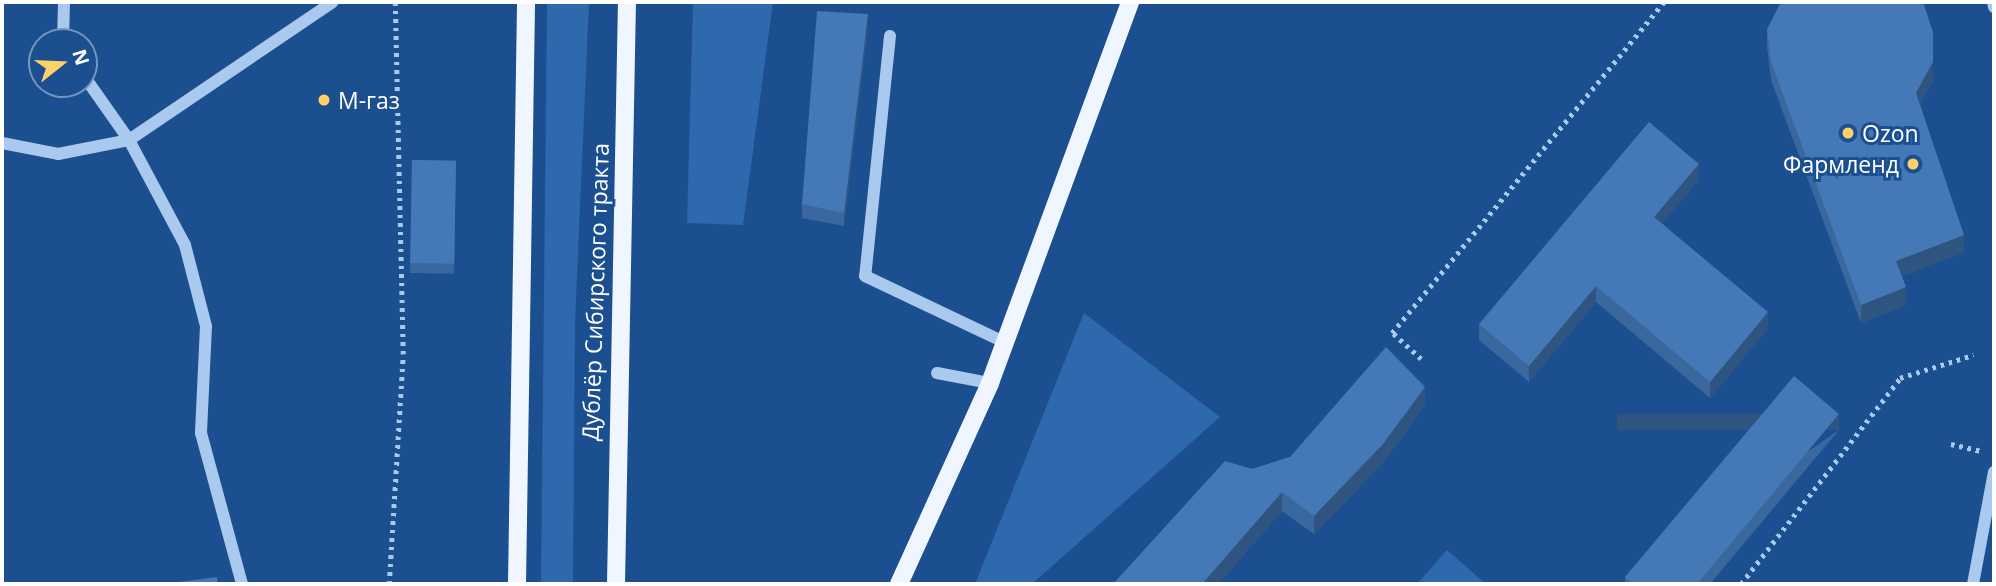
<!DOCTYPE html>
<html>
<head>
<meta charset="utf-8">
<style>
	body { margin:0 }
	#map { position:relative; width:1996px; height:586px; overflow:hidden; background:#1b4f8f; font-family:"Open Sans",sans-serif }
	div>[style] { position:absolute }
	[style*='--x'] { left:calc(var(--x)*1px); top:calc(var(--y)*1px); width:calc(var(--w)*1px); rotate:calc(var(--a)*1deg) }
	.green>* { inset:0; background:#2e69ad }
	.path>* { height:4.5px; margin-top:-2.25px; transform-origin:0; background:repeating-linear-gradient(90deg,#a9c9ee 0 3.5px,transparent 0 8.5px) }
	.minor>* { height:12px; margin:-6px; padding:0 6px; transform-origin:6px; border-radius:6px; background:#a9c9ee }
	.major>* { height:18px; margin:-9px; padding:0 9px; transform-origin:9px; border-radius:9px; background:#f0f6ff }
	.wall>* { inset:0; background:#3a679d; transform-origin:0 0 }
	.shaded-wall>* { inset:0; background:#305480; transform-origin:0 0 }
	.building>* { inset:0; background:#4478b7; transform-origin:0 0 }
	.dots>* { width:19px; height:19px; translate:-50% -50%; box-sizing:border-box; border:4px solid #1b4f8f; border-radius:50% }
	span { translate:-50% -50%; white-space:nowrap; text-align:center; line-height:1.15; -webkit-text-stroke:6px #1b4f8f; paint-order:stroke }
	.poi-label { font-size:23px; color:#fff }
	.left { translate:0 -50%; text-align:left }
	.right { translate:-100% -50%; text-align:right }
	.street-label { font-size:23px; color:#fff }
	.frame { position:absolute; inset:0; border:4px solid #fff; pointer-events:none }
	.north { position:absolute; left:28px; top:28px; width:70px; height:70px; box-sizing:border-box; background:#1b4f8f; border:2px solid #7695bc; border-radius:50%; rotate:72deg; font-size:19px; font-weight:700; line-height:28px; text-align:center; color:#fff }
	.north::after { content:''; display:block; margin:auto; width:24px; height:32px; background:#ffd166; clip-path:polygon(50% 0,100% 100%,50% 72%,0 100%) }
</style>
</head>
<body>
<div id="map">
	<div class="green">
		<div style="clip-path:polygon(547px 2px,589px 2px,575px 322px,573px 584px,541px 584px)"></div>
		<div style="clip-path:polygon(693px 2px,773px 2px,743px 225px,687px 223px)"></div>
		<div style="clip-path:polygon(1084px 313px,1220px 417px,1032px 584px,975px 584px)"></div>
		<div style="clip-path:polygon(1447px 550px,1486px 584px,1417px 584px)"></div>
	</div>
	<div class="path">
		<div style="--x:1421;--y:359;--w:39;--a:-138"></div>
		<div style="--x:1392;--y:333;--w:428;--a:-50.6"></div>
		<div style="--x:1951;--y:444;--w:31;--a:13"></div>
		<div style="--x:389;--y:584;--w:230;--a:-86.5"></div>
		<div style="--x:403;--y:354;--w:352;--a:-91.3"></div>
		<div style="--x:1741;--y:584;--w:260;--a:-52.3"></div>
		<div style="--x:1900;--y:378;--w:77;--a:-17.5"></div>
	</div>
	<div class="minor">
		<div style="--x:1993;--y:2;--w:5;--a:79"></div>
		<div style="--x:890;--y:36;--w:241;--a:95.9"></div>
		<div style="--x:865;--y:276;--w:154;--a:25.4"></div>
		<div style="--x:63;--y:42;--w:40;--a:-88.6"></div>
		<div style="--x:84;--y:76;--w:78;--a:54.9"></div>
		<div style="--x:129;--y:140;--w:119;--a:61.9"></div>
		<div style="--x:185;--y:245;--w:84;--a:75.5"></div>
		<div style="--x:206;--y:326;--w:107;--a:92.7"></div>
		<div style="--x:201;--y:433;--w:156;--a:74.8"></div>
		<div style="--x:2;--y:143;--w:57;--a:11.1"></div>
		<div style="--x:58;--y:154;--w:72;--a:-11.2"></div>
		<div style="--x:129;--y:140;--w:246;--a:-34.1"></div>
		<div style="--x:937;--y:373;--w:54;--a:10.7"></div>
		<div style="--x:1973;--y:584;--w:114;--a:-79.4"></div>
	</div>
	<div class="major">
		<div style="--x:517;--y:584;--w:582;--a:-89.11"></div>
		<div style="--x:616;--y:584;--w:582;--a:-88.92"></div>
		<div style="--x:899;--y:584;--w:221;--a:-65.6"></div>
		<div style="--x:990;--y:383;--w:406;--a:-69.8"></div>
	</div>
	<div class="wall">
		<div style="clip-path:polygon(868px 28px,844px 226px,802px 218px,802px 204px)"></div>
		<div style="clip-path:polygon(1767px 29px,1933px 80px,1920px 104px,1964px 252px,1902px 276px,1906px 305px,1861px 323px,1771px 80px,1767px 47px)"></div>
		<div style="left:412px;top:160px;width:44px;height:113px;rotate:1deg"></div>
		<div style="clip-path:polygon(1699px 180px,1662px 223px,1768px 328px,1710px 398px,1596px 302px,1529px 382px,1479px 340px,1479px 324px)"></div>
		<div style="clip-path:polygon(1425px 405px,1383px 463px,1314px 534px,1282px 511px,1218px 584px,1113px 584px,1252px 469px,1290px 457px)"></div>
		<div style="clip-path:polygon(1839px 430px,1710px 584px,1625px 584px,1625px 577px)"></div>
	</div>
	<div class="shaded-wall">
		<div style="clip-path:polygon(868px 14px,868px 28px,844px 226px,844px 213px)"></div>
		<div style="clip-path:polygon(1933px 32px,1933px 80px,1916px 111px,1916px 93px)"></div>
		<div style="clip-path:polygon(1699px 164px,1699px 180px,1654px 233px,1654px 217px)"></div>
		<div style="clip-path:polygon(1964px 235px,1964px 252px,1896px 279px,1896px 261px)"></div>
		<div style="clip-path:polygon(1596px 286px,1596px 302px,1529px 382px,1529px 366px)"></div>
		<div style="clip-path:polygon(1906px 287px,1906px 305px,1861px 323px,1861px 305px)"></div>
		<div style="clip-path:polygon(1768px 312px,1768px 328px,1710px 398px,1710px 382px)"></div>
		<div style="clip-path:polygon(1425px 387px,1425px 405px,1383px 463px,1314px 534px,1314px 516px)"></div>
		<div style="left:1839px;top:414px;width:16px;height:222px;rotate:90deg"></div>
		<div style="clip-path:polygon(1282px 492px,1282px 511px,1218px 584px,1202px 584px)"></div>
	</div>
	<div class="building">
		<div style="clip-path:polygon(1781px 2px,1923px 2px,1933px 32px,1933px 62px,1916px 93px,1964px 235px,1896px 261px,1906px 287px,1861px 305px,1771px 62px,1767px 29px)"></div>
		<div style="clip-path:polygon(817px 11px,868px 14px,844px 213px,802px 204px)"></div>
		<div style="clip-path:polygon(1649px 122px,1699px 164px,1654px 217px,1768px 312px,1710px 382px,1596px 286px,1529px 366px,1479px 324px)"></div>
		<div style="left:412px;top:160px;width:44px;height:103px;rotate:1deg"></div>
		<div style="clip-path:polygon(1386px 347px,1425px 387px,1383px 444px,1314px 516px,1282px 492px,1202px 584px,1113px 584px,1225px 461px,1252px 469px,1290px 457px)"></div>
		<div style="clip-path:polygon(1794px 376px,1839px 414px,1697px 584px,1634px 584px,1625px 577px)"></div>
		<div style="clip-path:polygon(217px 577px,218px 584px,170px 584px,170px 583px)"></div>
	</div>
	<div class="dots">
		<div style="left:324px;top:100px;background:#ffd166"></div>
		<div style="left:1848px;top:133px;background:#ffd166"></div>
		<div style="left:1913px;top:164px;background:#ffd166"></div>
	</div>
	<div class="poi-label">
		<span class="left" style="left:338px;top:100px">М-газ</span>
		<span class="left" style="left:1862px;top:133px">Ozon</span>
		<span class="right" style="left:1899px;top:164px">Фармленд</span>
	</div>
	<div class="street-label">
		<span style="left:595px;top:292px;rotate:-88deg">Дублёр Сибирского тракта</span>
	</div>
	<div class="frame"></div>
	<div class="north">N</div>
</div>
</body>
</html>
